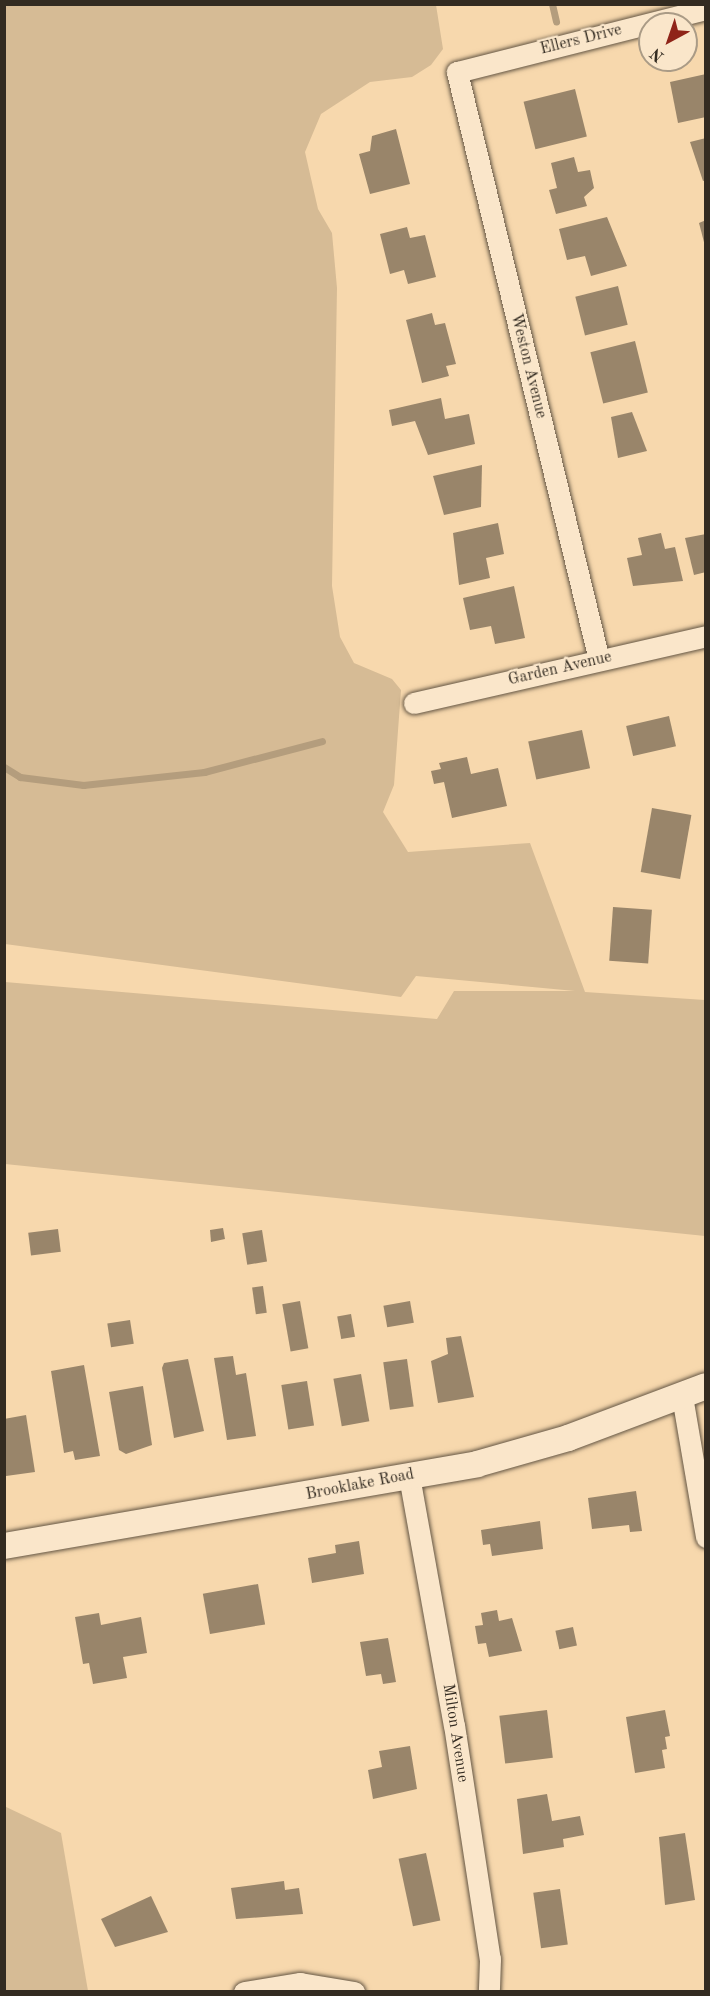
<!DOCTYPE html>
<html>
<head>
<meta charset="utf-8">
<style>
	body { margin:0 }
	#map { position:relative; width:710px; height:1996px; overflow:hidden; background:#f7d8ad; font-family:"Old Standard TT",serif }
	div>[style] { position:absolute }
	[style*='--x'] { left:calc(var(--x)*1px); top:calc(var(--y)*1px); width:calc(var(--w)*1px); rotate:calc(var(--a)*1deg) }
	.green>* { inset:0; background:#d6bb95 }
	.stream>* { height:7px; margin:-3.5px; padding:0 3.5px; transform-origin:3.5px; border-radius:3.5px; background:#b49d7d }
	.building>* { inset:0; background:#99856a; transform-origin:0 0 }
	.roads { filter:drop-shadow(0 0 2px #645644) drop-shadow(0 0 2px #645644) }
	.minor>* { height:21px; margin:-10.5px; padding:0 10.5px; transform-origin:10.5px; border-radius:10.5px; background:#fae6ca }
	.tertiary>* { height:26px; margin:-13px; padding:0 13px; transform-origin:13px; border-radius:13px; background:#fae6ca }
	span { translate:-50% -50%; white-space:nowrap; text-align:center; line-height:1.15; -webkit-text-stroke:4.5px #fae6ca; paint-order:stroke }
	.street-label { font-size:16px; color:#332b21 }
	.frame { position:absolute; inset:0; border:6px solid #332b21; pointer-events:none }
	.north { position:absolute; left:638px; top:12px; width:60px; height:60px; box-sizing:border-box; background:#fae6ca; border:2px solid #aa9b86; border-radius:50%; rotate:220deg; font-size:16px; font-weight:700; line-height:24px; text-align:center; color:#332b21 }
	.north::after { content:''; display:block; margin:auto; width:21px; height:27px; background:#8f2418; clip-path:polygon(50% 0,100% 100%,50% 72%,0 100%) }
</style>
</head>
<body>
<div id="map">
	<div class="green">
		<div style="clip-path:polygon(4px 5px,436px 5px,443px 49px,431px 65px,412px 77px,370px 82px,321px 114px,305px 152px,318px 209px,332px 233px,337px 288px,332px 586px,340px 637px,354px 663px,392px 679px,401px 690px,394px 785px,383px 812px,408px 852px,530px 843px,585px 992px,705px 1000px,705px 1236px,5px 1164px,5px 982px,437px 1019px,454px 991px,575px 991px,416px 976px,401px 997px,5px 944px)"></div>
		<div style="clip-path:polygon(4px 1806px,61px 1833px,88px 1991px,5px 1991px)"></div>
	</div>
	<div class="stream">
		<div style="--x:552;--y:4;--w:18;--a:77"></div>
		<div style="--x:4;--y:767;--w:19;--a:32"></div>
		<div style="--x:20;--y:777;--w:64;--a:7.2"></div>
		<div style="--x:83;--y:785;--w:122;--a:-6.1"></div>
		<div style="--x:204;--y:772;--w:122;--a:-14.7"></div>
	</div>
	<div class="building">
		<div style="clip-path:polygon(706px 74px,706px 117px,678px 123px,670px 82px)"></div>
		<div style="left:575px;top:89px;width:49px;height:53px;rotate:76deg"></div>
		<div style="clip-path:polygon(396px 129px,410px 184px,370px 194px,359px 154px,370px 151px,372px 136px)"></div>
		<div style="clip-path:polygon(706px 138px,706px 180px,703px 181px,690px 142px)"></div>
		<div style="clip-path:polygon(574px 157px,578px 172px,590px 170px,594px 188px,584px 197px,587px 206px,556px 214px,549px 190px,557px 188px,551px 163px)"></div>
		<div style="clip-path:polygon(607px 217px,627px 266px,591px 276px,585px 256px,567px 260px,559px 229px)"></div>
		<div style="clip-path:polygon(706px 220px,706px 246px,705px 246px,699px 223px)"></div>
		<div style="clip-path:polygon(407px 227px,410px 238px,425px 235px,436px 277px,408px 284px,404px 270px,390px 274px,380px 234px)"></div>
		<div style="left:618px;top:286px;width:40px;height:44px;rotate:76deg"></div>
		<div style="clip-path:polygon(432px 313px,435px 325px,445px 323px,456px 364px,446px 366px,449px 376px,422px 383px,406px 320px)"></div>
		<div style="left:635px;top:341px;width:53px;height:46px;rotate:76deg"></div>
		<div style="clip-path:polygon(441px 398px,445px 419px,469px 414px,475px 444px,428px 455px,415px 421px,392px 426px,389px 410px)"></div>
		<div style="clip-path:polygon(632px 412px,647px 451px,618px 458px,611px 417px)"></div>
		<div style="clip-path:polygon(482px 465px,481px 507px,444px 515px,433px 476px)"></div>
		<div style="clip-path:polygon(498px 523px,504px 554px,486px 558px,490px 578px,459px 585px,453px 533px)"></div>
		<div style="clip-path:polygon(661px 533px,665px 549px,675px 547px,683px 581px,633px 586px,627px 558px,642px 555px,638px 538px)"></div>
		<div style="clip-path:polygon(706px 534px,706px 572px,694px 575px,685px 538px)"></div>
		<div style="clip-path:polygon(514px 586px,525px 638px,495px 644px,491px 626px,470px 630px,463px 598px)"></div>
		<div style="left:669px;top:716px;width:31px;height:44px;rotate:77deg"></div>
		<div style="left:582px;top:730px;width:39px;height:55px;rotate:78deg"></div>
		<div style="clip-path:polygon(467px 757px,471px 774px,498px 768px,507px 806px,452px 818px,444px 782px,434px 784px,431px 771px,441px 769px,439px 763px)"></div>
		<div style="left:652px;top:808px;width:40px;height:65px;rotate:10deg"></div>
		<div style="left:613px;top:907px;width:39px;height:54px;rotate:4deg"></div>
		<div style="clip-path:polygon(223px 1228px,225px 1239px,211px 1242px,210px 1230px)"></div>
		<div style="left:58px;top:1229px;width:23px;height:30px;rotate:83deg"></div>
		<div style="left:262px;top:1230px;width:32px;height:20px;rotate:81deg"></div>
		<div style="left:263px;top:1286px;width:27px;height:11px;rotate:82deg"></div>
		<div style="left:300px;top:1301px;width:48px;height:18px;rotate:80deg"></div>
		<div style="left:410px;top:1301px;width:22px;height:27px;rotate:80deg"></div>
		<div style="left:351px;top:1314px;width:23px;height:14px;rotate:80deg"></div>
		<div style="left:130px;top:1320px;width:24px;height:23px;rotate:81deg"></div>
		<div style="clip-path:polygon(461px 1336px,474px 1397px,438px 1403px,431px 1361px,448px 1354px,446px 1338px)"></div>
		<div style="clip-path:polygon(233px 1356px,236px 1375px,246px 1373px,256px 1436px,227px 1440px,214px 1358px)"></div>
		<div style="clip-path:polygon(188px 1359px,204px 1431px,174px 1438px,162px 1368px,164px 1363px)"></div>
		<div style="left:407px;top:1359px;width:48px;height:24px;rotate:82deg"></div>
		<div style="clip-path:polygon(84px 1365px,100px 1456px,75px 1460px,73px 1451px,64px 1453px,51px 1371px)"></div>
		<div style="left:361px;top:1374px;width:48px;height:28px;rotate:80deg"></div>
		<div style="left:307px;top:1381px;width:45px;height:26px;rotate:81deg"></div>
		<div style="clip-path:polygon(143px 1386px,152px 1445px,126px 1454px,119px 1450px,109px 1392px)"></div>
		<div style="clip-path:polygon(26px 1415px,35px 1472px,6px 1476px,4px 1419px)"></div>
		<div style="clip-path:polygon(636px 1491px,642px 1531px,630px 1532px,629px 1525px,592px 1529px,588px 1498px)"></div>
		<div style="clip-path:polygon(540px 1521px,543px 1549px,492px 1556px,490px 1544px,483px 1545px,481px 1530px)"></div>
		<div style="clip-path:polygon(359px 1541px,364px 1574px,312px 1583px,308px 1558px,336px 1553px,335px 1545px)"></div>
		<div style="left:258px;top:1584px;width:41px;height:56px;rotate:80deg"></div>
		<div style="clip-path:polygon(497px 1610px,499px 1621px,512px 1618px,522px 1651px,489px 1657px,486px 1643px,478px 1644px,475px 1626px,483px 1625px,481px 1613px)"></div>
		<div style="clip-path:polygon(99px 1613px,101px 1625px,141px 1617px,147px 1653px,123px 1657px,127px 1678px,93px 1684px,89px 1663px,83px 1664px,75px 1617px)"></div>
		<div style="left:573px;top:1627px;width:19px;height:18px;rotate:78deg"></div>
		<div style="clip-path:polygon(388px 1638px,396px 1682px,383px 1684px,381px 1674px,366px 1676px,360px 1642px)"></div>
		<div style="left:547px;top:1710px;width:48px;height:48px;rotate:83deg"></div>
		<div style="clip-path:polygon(665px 1710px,670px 1736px,665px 1737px,667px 1749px,662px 1750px,665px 1768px,635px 1773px,626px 1717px)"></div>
		<div style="clip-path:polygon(410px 1746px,417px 1789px,373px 1799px,368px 1770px,382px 1767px,379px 1751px)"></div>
		<div style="clip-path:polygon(547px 1794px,552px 1821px,580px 1816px,584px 1835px,563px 1839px,564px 1847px,523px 1854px,517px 1799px)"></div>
		<div style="clip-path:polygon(685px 1833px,695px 1900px,665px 1905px,659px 1837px)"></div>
		<div style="left:426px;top:1853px;width:69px;height:28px;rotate:78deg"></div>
		<div style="clip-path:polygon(284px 1881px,285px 1890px,299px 1888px,303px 1914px,236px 1919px,231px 1888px)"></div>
		<div style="left:560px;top:1889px;width:56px;height:27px;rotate:82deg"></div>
		<div style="clip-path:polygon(151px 1896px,168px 1932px,115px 1947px,101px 1919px)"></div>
	</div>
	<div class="roads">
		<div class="minor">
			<div style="--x:599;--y:660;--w:605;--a:-103.58"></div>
			<div style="--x:457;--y:72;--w:257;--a:-14.2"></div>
			<div style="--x:414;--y:703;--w:300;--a:-12.9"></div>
			<div style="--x:682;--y:1396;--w:143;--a:80.3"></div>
			<div style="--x:409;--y:1476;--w:253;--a:79.8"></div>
			<div style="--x:454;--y:1725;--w:237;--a:81.3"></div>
			<div style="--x:490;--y:1959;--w:33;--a:92"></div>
			<div style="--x:244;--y:1992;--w:57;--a:-9.1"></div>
			<div style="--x:300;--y:1983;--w:55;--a:9.5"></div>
		</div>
		<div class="tertiary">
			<div style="--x:4;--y:1546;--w:480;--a:-9.8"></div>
			<div style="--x:477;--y:1464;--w:95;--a:-15.9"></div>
			<div style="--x:568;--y:1438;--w:147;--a:-20.6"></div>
		</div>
	</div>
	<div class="street-label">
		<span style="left:581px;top:40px;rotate:-14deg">Ellers Drive</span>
		<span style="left:528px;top:366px;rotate:76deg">Weston Avenue</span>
		<span style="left:560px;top:669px;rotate:-13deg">Garden Avenue</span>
		<span style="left:360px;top:1485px;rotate:-11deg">Brooklake Road</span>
		<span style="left:455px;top:1733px;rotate:81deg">Milton Avenue</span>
	</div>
	<div class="frame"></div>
	<div class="north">N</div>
</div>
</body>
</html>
